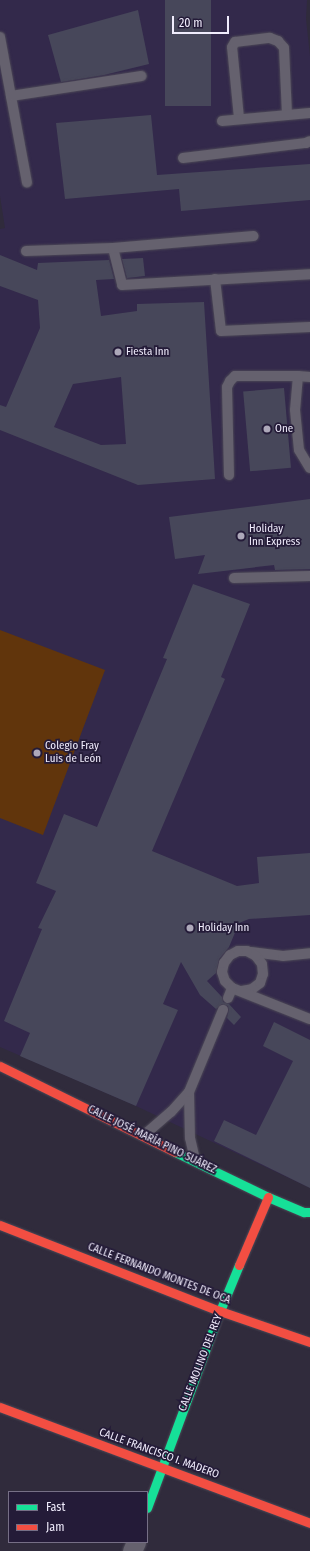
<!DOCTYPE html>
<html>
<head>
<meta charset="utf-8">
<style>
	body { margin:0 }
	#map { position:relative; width:310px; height:1551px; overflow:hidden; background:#302b3c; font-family:"Fira Sans Condensed",sans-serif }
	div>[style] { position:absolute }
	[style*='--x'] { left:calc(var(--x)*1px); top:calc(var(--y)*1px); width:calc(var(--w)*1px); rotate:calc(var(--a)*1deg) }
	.built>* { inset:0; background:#33294b }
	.green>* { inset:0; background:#61350c }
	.building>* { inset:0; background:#47475a; transform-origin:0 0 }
	.roads { filter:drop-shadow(0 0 1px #4c4856) drop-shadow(0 0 1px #4c4856) }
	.lane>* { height:10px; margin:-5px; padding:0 5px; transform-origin:5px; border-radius:5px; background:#65616e }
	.street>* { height:19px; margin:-9.5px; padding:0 9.5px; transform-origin:9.5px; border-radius:9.5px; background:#65616e }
	.fast>* { height:9px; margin:-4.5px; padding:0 4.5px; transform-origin:4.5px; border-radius:4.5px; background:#16e098 }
	.jam>* { height:9px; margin:-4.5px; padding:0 4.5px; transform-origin:4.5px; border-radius:4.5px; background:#f24e42 }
	.dots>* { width:11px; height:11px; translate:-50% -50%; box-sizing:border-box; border:2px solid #241b38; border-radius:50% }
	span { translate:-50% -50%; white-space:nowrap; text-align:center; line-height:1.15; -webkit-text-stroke:3.5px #241b38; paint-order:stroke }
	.poi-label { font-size:11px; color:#f0ecfc }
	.left { translate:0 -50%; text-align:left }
	.street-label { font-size:11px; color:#f0ecfc }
	.legend { position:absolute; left:8px; top:1491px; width:140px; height:52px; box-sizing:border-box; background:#241b38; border:1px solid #766f86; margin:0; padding:5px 7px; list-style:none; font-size:12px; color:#f0ecfc }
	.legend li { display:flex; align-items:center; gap:8px; height:20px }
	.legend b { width:20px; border:1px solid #766f86 }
	.scale { position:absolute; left:172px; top:16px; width:57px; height:18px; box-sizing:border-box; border:2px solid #f0ecfc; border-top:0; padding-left:5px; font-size:12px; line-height:14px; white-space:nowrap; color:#f0ecfc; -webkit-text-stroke:3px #241b38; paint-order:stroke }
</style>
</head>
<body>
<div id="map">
	<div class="built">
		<div style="clip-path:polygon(0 0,307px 0,306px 19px,310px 56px,310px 1188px,136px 1106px,0 1047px,0 229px,5px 228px,0 196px)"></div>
	</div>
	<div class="green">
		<div style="clip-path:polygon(0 630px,105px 670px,43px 835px,0 818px)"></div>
	</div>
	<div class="building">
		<div style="left:165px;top:0;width:46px;height:106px"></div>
		<div style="clip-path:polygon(138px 10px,149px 64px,104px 75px,61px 82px,48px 35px)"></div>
		<div style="clip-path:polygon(151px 115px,157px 175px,310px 164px,310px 200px,181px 211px,179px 189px,65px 199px,56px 123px)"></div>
		<div style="clip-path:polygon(evenodd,0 255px,37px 270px,38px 263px,109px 260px,114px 279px,96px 280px,101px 316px,137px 311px,137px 304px,204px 302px,215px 479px,138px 485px,0 430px,0 405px,6px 407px,40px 328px,38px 300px,0 286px,0 255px,121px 377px,126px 444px,101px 445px,54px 427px,73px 384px,121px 377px)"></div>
		<div style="clip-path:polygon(143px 258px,145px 276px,127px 278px,122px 259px)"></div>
		<div style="left:284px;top:388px;width:80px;height:41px;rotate:85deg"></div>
		<div style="clip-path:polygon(310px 499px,310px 569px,275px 570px,274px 565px,198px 574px,205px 555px,175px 559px,169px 517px)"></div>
		<div style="clip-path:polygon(193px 584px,250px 604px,221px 677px,225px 679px,152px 851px,237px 886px,259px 883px,257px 857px,310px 853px,310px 915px,249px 919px,239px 923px,229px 947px,219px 959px,216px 973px,207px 981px,222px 997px,223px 1002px,229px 1004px,241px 1017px,234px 1025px,227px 1018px,229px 1010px,228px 1006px,222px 1004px,216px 1009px,200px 995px,181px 962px,163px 1004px,178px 1010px,136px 1106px,20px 1056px,30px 1033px,4px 1021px,42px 929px,38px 928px,56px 891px,36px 883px,64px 814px,97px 827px,167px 659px,163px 658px)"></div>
		<div style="clip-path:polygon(274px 1022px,310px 1040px,310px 1188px,214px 1141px,224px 1120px,256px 1135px,293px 1061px,263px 1046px)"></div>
	</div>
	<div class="roads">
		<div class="lane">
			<div style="--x:0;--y:37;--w:148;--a:79.5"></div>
			<div style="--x:11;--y:96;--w:132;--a:-8.7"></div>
			<div style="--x:239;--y:118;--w:71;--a:-95.6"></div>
			<div style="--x:232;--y:47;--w:6;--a:-59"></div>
			<div style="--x:235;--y:42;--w:35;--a:-7"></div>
			<div style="--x:270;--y:38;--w:9;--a:21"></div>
			<div style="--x:278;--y:41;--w:9;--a:49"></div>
			<div style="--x:284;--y:48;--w:66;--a:87.4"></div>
			<div style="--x:222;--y:121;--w:88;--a:-5.2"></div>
			<div style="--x:183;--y:158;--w:124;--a:-7"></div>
			<div style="--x:306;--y:143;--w:4;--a:-27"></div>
			<div style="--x:113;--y:248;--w:38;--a:76"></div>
			<div style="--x:122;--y:285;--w:188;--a:-3.3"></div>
			<div style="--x:26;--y:251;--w:87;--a:-2"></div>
			<div style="--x:113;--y:248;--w:141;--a:-4.9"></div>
			<div style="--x:215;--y:279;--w:52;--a:83.4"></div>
			<div style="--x:221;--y:331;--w:89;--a:-2.6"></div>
			<div style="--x:310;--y:377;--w:12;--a:-175"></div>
			<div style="--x:298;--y:376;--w:34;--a:95"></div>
			<div style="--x:295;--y:410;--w:40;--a:84.3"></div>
			<div style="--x:299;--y:450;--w:21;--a:59"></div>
			<div style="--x:229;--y:475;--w:88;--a:-91.3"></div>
			<div style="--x:227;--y:387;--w:7;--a:-63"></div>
			<div style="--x:230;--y:381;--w:7;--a:-45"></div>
			<div style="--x:235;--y:376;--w:63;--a:0"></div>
			<div style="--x:234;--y:578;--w:76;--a:-1.5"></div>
			<div style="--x:251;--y:952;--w:32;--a:7"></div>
			<div style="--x:283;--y:956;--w:27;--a:-6"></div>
			<div style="--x:242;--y:991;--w:10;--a:-11"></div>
			<div style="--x:252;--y:989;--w:10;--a:-37"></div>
			<div style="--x:260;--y:983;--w:9;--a:-72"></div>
			<div style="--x:263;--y:974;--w:10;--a:-96"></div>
			<div style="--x:262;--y:964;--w:10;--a:-127"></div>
			<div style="--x:256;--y:956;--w:10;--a:-151"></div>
			<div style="--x:247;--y:951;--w:9;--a:180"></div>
			<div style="--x:238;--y:951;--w:9;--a:153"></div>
			<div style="--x:230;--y:955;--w:10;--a:127"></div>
			<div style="--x:224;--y:963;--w:9;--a:103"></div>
			<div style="--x:222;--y:972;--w:9;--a:72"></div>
			<div style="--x:225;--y:981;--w:10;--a:45"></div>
			<div style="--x:232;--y:988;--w:84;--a:21.7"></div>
			<div style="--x:228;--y:998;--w:11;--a:-68"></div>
			<div style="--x:189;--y:1092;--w:46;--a:88.8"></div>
			<div style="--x:190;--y:1138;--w:23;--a:77"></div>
			<div style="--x:143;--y:1136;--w:37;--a:-41"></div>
			<div style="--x:171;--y:1112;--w:27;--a:-48"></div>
			<div style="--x:189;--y:1092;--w:89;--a:-67.5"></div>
		</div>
		<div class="street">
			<div style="--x:132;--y:1551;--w:10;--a:-66"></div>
		</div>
		<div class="fast">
			<div style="--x:175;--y:1152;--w:103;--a:25.8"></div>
			<div style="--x:268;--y:1197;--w:39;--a:23"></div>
			<div style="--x:304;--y:1212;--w:6;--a:0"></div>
			<div style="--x:147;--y:1508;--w:210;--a:-69.7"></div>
			<div style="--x:220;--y:1311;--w:50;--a:-67.6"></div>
		</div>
		<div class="jam">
			<div style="--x:0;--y:1066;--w:195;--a:26.2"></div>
			<div style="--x:0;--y:1225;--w:236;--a:21.4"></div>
			<div style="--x:220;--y:1311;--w:95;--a:19"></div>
			<div style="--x:239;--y:1265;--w:74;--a:-66.9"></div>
			<div style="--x:0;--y:1407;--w:331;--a:20.5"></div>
		</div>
	</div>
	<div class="dots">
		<div style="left:118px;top:352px;background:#ada8b9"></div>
		<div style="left:267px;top:429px;background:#ada8b9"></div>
		<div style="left:241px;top:536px;background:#ada8b9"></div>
		<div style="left:37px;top:753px;background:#ada8b9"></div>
		<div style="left:190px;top:928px;background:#ada8b9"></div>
	</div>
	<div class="poi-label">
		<span class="left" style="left:126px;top:352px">Fiesta Inn</span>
		<span class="left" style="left:275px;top:429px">One</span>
		<span class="left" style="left:249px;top:536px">Holiday<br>Inn Express</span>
		<span class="left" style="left:45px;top:753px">Colegio Fray<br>Luis de León</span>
		<span class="left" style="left:198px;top:928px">Holiday Inn</span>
	</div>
	<div class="street-label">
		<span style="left:152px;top:1140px;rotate:26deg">CALLE JOSÉ MARÍA PINO SUÁREZ</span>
		<span style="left:159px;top:1274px;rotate:21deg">CALLE FERNANDO MONTES DE OCA</span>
		<span style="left:201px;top:1363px;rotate:-69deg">CALLE MOLINO DEL REY</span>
		<span style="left:159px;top:1454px;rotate:20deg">CALLE FRANCISCO I. MADERO</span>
	</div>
	<ul class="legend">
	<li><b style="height:5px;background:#16e098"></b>Fast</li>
	<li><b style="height:5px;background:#f24e42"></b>Jam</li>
	</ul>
	<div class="scale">20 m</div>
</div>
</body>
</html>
